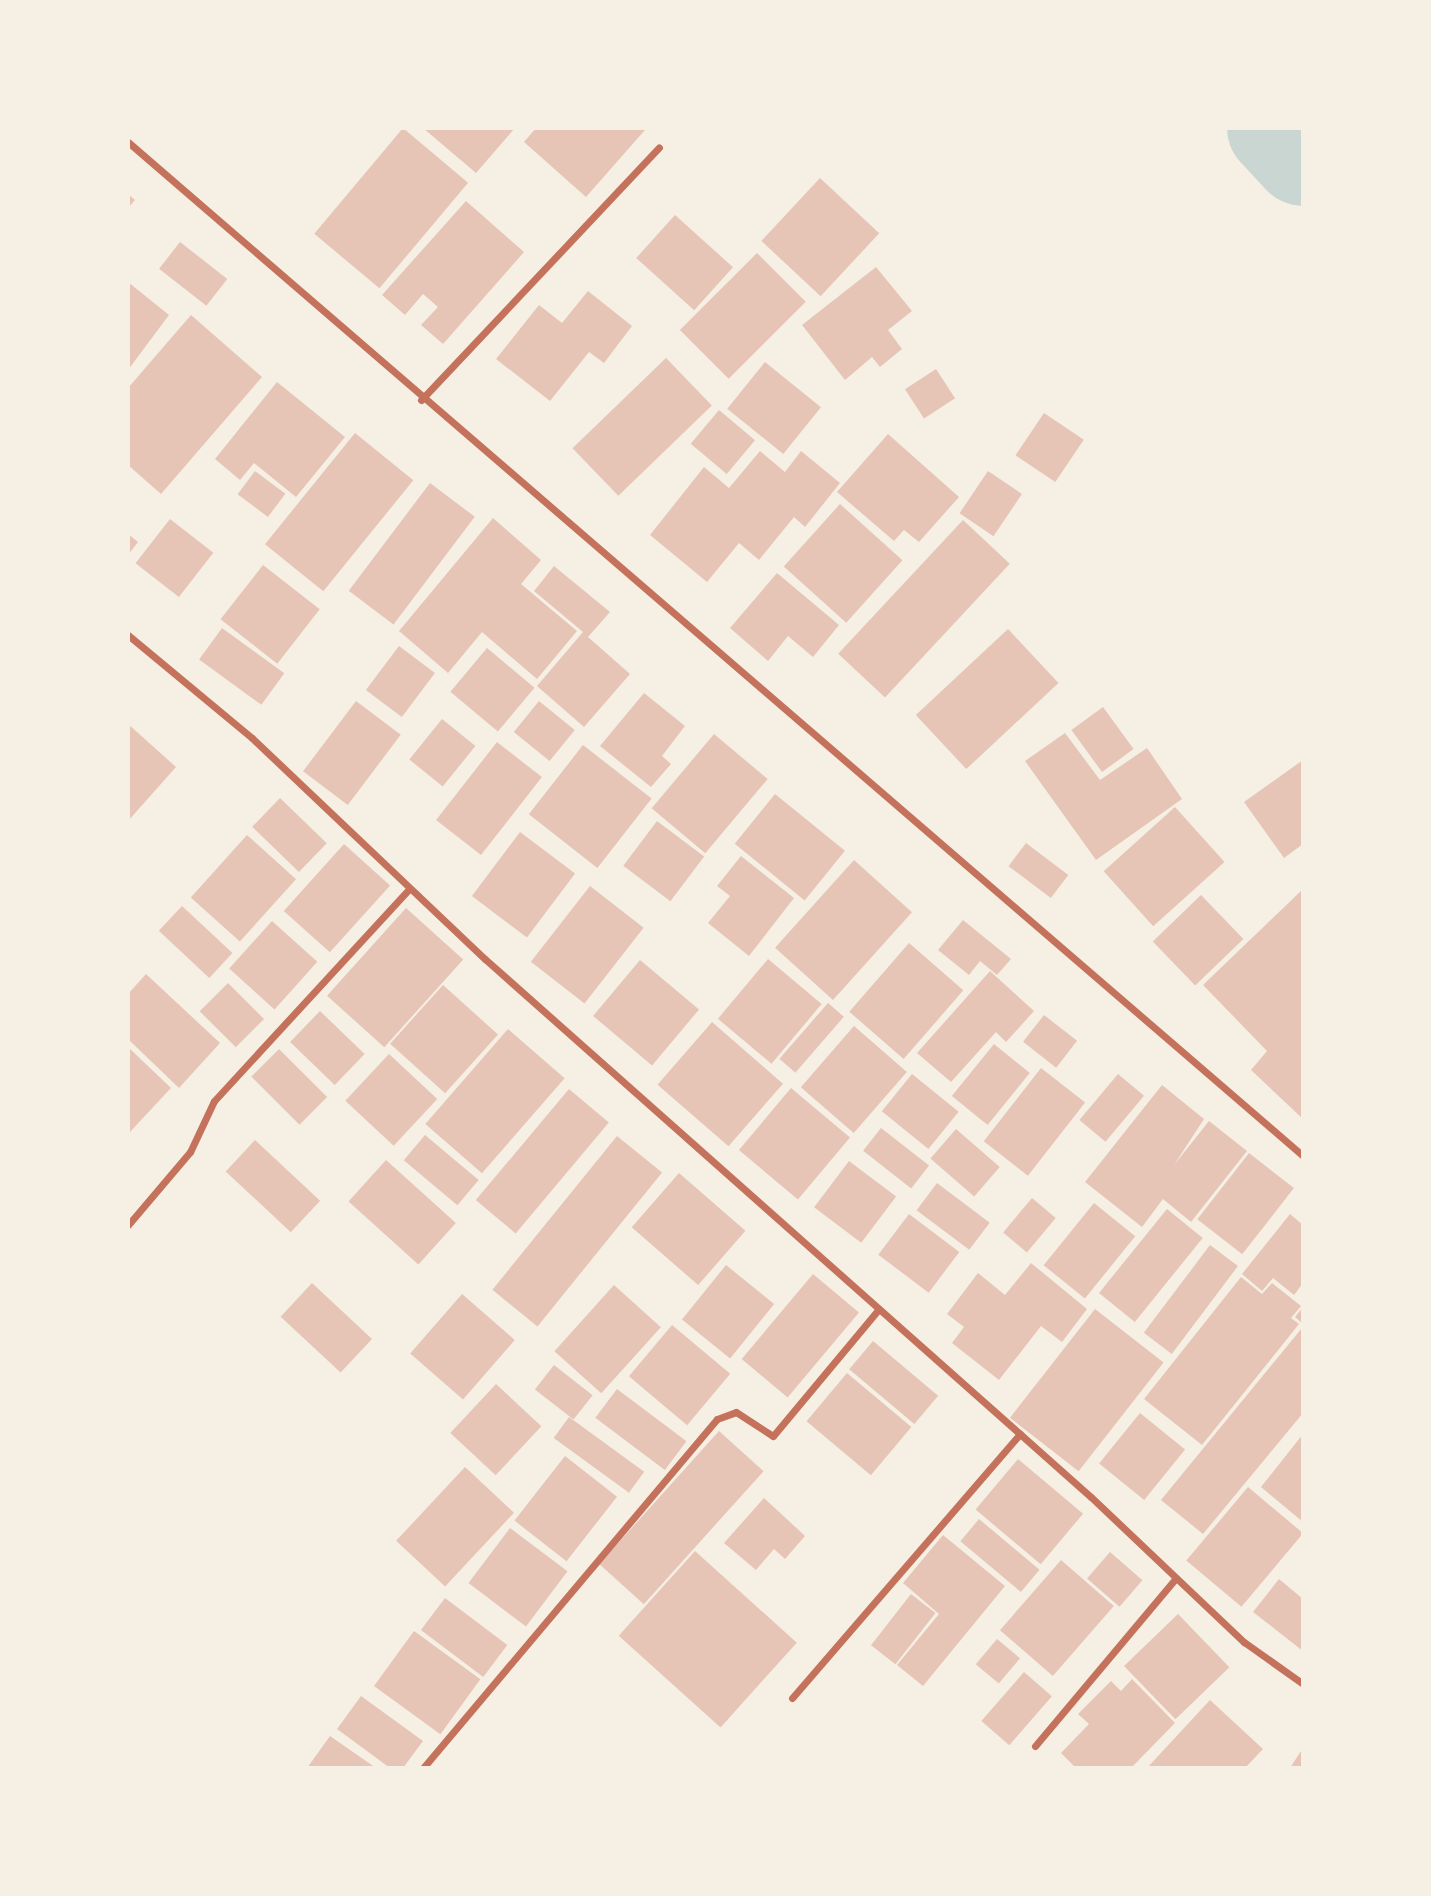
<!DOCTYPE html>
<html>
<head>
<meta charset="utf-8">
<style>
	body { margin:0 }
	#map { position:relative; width:1431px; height:1896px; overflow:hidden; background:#f6efe4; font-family:Montserrat,sans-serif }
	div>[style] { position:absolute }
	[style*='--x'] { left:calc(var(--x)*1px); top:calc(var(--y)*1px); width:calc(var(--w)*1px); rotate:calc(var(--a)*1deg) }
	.river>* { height:100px; margin:-50px; padding:0 50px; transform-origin:50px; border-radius:50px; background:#c9d6d2 }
	.building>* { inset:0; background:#e6c5b7; transform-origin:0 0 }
	.minor>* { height:7px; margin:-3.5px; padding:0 3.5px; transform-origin:3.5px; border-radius:3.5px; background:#c5725c }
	span { translate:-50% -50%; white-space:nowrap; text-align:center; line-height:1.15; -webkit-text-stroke:5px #f6efe4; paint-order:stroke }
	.frame { position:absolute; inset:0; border:130px solid #f6efe4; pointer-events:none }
</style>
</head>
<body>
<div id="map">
	<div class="river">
		<div style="--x:1277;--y:128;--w:38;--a:47"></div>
	</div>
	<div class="building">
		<div style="left:403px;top:128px;width:85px;height:138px;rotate:40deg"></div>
		<div style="clip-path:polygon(423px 128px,515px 128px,476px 173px)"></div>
		<div style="clip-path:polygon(536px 128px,642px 128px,645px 130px,586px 197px,524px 142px)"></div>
		<div style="left:820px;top:178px;width:81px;height:86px;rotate:43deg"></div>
		<div style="clip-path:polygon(128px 194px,135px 200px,128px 208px)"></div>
		<div style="clip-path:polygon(466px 201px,524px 252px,443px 344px,421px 325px,438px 307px,423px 294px,405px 315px,382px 295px)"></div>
		<div style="left:675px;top:215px;width:78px;height:58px;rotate:42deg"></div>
		<div style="left:180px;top:242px;width:60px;height:34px;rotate:38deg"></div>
		<div style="left:757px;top:253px;width:69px;height:109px;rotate:45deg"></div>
		<div style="clip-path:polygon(876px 267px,912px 311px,888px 330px,902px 349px,880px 367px,872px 357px,845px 380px,802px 325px)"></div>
		<div style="clip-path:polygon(128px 282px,169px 315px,128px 370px)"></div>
		<div style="clip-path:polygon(588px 291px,632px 326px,604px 363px,589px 352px,550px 401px,496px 359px,539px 305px,562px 323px)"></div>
		<div style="clip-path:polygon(191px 315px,262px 377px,161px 494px,128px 465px,128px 388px)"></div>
		<div style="left:666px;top:358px;width:66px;height:130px;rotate:46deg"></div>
		<div style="left:765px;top:362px;width:72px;height:60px;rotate:39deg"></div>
		<div style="left:936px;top:369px;width:35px;height:37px;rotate:57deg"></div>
		<div style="clip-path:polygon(277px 382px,345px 437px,296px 497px,254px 463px,240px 480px,215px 459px)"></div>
		<div style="left:719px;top:410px;width:47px;height:44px;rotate:40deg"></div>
		<div style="left:1044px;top:413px;width:48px;height:51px;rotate:34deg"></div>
		<div style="left:355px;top:433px;width:75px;height:143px;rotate:39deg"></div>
		<div style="clip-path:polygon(888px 434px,959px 497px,919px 542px,904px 530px,894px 541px,837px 492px)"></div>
		<div style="clip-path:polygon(760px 451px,785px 472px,801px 451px,840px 483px,805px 527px,794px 517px,759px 560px,739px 543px,707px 582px,650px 535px,704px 467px,729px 488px)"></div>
		<div style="left:255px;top:471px;width:38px;height:29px;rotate:37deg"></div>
		<div style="left:988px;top:471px;width:41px;height:51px;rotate:34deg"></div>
		<div style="left:430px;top:483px;width:56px;height:135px;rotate:37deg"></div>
		<div style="left:840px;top:504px;width:84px;height:84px;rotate:42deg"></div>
		<div style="clip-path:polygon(493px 518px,541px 560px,521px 584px,577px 631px,537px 679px,482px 632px,448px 673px,399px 631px)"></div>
		<div style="left:170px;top:519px;width:55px;height:56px;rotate:38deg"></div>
		<div style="left:963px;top:520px;width:64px;height:183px;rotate:43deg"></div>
		<div style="clip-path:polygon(128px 534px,138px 542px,128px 555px)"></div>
		<div style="left:263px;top:565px;width:72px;height:69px;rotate:38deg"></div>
		<div style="clip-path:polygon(554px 566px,610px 612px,588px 637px,630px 674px,584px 727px,537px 686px,583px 632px,534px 591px)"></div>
		<div style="clip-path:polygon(777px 573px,839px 625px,813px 657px,788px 636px,768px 661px,730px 628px)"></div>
		<div style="left:222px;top:628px;width:77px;height:39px;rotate:36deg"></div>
		<div style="left:1008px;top:629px;width:74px;height:126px;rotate:47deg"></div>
		<div style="left:399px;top:646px;width:45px;height:55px;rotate:37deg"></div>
		<div style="left:487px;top:648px;width:62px;height:57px;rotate:40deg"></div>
		<div style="clip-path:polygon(644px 693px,685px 726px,662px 756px,671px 764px,651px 787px,600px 746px)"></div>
		<div style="left:356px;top:701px;width:56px;height:88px;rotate:37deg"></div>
		<div style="left:539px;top:701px;width:46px;height:40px;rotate:39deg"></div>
		<div style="left:1103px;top:707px;width:52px;height:39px;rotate:54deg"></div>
		<div style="left:442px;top:719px;width:43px;height:52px;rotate:39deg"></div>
		<div style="clip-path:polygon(128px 724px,176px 767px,128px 821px)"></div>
		<div style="clip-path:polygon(1065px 733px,1100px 780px,1147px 748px,1182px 799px,1096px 860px,1025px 761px)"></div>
		<div style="left:714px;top:734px;width:70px;height:97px;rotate:40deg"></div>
		<div style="left:497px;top:742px;width:57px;height:99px;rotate:38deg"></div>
		<div style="left:583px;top:745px;width:87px;height:88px;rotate:38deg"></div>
		<div style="clip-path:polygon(1303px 760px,1303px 844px,1284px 858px,1244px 802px)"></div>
		<div style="left:775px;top:794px;width:90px;height:64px;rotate:39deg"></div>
		<div style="left:280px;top:798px;width:65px;height:40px;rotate:44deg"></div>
		<div style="left:1175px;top:807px;width:74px;height:96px;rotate:48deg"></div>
		<div style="left:657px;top:821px;width:59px;height:56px;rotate:37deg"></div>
		<div style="left:520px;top:832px;width:69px;height:80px;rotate:37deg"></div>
		<div style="left:247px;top:835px;width:66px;height:84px;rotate:42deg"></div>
		<div style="left:1026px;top:843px;width:53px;height:29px;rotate:37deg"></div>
		<div style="left:344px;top:844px;width:62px;height:90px;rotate:42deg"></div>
		<div style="clip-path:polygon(741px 856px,794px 898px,749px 956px,708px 923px,730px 896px,717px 886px)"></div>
		<div style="left:854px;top:860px;width:78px;height:118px;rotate:42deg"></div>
		<div style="left:590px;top:886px;width:68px;height:96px;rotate:38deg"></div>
		<div style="clip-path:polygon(1303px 889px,1303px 1119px,1251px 1070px,1267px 1051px,1203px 985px)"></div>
		<div style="left:1201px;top:895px;width:61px;height:67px;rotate:46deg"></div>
		<div style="left:182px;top:906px;width:69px;height:34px;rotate:43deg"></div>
		<div style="left:406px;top:908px;width:77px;height:118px;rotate:42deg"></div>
		<div style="clip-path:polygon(963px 920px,1011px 959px,997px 975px,980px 961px,969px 975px,938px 950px)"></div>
		<div style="left:272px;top:921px;width:61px;height:64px;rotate:42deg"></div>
		<div style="left:909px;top:943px;width:72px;height:91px;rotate:41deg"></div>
		<div style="left:768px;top:959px;width:70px;height:78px;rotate:40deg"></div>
		<div style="left:640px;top:960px;width:77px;height:73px;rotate:40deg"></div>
		<div style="clip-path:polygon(990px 971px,1034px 1011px,1006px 1042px,996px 1032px,951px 1082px,917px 1053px)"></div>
		<div style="clip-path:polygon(146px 974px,220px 1043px,179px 1088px,128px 1039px,128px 994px)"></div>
		<div style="left:228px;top:983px;width:51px;height:40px;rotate:45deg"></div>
		<div style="left:443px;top:985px;width:74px;height:79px;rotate:42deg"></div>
		<div style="left:828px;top:1003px;width:21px;height:74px;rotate:41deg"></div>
		<div style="left:320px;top:1011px;width:62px;height:43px;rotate:44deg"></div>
		<div style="left:1044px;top:1015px;width:42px;height:34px;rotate:38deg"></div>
		<div style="left:712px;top:1022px;width:94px;height:83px;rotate:41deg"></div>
		<div style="left:854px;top:1026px;width:70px;height:81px;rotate:41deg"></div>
		<div style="left:508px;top:1029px;width:75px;height:126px;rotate:41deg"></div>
		<div style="left:994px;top:1044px;width:46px;height:67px;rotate:39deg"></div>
		<div style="clip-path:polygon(128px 1047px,171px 1088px,128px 1134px)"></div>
		<div style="left:279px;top:1049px;width:68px;height:39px;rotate:45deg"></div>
		<div style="left:389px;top:1054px;width:66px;height:64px;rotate:43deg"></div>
		<div style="left:1041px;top:1068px;width:56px;height:93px;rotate:38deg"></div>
		<div style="left:912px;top:1074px;width:60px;height:48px;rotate:39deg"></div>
		<div style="left:1118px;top:1074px;width:34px;height:60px;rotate:40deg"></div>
		<div style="clip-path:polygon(1162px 1085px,1204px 1119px,1174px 1165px,1209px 1121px,1247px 1151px,1191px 1222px,1163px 1199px,1142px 1227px,1085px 1182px)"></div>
		<div style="left:791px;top:1088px;width:77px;height:81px;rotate:40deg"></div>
		<div style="left:569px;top:1089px;width:52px;height:145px;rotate:40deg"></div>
		<div style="left:881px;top:1128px;width:61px;height:29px;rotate:38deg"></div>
		<div style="left:956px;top:1129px;width:58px;height:39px;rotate:41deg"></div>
		<div style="left:425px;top:1135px;width:70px;height:33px;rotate:40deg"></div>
		<div style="left:617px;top:1136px;width:58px;height:198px;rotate:39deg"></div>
		<div style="left:255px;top:1140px;width:89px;height:43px;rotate:43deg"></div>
		<div style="left:1249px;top:1153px;width:57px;height:84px;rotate:38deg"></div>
		<div style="left:386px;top:1160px;width:94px;height:56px;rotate:42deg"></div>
		<div style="left:849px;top:1161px;width:59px;height:58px;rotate:37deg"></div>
		<div style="left:679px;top:1173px;width:88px;height:72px;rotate:41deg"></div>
		<div style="left:937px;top:1183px;width:66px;height:34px;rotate:37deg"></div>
		<div style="left:1032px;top:1198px;width:31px;height:45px;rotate:40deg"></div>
		<div style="left:1094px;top:1203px;width:53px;height:80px;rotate:39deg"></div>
		<div style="left:1167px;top:1209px;width:46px;height:108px;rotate:39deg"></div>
		<div style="left:909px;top:1214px;width:63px;height:51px;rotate:37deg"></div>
		<div style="clip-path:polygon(1290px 1214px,1303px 1225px,1303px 1283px,1294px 1295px,1273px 1278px,1262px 1291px,1242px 1274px)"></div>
		<div style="left:1210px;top:1245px;width:35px;height:110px;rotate:37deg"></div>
		<div style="clip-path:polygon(1031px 1263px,1087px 1309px,1062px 1342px,1041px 1326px,999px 1380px,952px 1343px,964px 1327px,947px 1314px,978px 1273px,1005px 1295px)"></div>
		<div style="left:726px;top:1265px;width:62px;height:70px;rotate:39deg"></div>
		<div style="left:813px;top:1274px;width:60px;height:111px;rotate:40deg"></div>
		<div style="clip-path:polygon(1241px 1277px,1262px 1294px,1272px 1283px,1301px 1306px,1291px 1318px,1299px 1324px,1202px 1445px,1144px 1399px)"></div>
		<div style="left:312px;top:1283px;width:82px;height:46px;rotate:43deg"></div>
		<div style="left:614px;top:1285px;width:63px;height:89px;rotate:42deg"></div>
		<div style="left:462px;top:1294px;width:70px;height:79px;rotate:41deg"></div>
		<div style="clip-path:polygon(1303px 1307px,1303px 1324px,1295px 1317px)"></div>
		<div style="left:1095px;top:1309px;width:87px;height:138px;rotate:38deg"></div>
		<div style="left:672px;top:1325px;width:76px;height:67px;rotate:40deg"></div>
		<div style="clip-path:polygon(1302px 1328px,1303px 1413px,1203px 1534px,1161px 1500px)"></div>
		<div style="left:873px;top:1341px;width:85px;height:37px;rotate:40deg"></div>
		<div style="left:554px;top:1365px;width:49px;height:31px;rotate:38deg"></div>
		<div style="left:847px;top:1373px;width:84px;height:63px;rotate:40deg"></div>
		<div style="left:496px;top:1384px;width:62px;height:67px;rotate:43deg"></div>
		<div style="left:617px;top:1389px;width:87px;height:36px;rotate:37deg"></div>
		<div style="left:1140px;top:1413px;width:58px;height:65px;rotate:39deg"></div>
		<div style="left:569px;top:1417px;width:93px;height:26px;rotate:36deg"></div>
		<div style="left:719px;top:1431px;width:60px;height:179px;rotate:42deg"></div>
		<div style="clip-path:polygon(1303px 1434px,1303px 1522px,1261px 1487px)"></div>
		<div style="left:565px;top:1456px;width:66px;height:82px;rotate:38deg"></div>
		<div style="left:1018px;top:1459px;width:85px;height:66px;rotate:40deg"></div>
		<div style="left:465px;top:1467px;width:67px;height:101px;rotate:43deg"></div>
		<div style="left:1248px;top:1487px;width:72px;height:96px;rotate:40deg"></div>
		<div style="clip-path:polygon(764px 1498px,805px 1536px,785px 1559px,774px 1549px,756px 1570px,724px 1543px)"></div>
		<div style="left:979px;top:1519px;width:79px;height:29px;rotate:40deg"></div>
		<div style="left:510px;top:1528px;width:72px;height:69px;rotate:37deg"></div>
		<div style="clip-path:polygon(943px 1535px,1005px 1586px,923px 1686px,897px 1665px,939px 1614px,903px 1583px)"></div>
		<div style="left:695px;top:1551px;width:137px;height:114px;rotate:42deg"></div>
		<div style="left:1110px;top:1552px;width:43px;height:35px;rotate:41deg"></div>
		<div style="left:1061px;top:1560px;width:70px;height:93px;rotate:41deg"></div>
		<div style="clip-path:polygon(1279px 1579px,1303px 1599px,1303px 1651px,1253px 1612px)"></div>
		<div style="left:911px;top:1594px;width:31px;height:65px;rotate:38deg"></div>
		<div style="left:445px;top:1598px;width:78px;height:40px;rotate:37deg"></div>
		<div style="left:1178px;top:1614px;width:74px;height:75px;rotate:46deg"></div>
		<div style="left:414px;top:1631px;width:82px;height:68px;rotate:36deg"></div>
		<div style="left:997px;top:1639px;width:30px;height:33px;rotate:40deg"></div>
		<div style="left:1024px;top:1672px;width:37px;height:65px;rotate:41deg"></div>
		<div style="clip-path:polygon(1132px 1679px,1175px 1723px,1131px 1768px,1076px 1768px,1061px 1753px,1089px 1724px,1078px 1714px,1111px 1681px,1121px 1691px)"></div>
		<div style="clip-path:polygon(361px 1696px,423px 1741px,403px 1768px,390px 1768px,337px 1729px)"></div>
		<div style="clip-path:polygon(1210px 1700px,1263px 1749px,1245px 1768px,1147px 1768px)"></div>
		<div style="clip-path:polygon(330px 1736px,376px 1768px,307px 1768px)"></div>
		<div style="clip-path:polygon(1303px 1748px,1303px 1768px,1290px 1768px)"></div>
	</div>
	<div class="minor">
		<div style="--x:128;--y:142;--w:1552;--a:40.79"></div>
		<div style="--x:421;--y:400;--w:347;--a:-46.7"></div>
		<div style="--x:128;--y:635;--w:161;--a:39.7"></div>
		<div style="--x:252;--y:738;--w:321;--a:43.5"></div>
		<div style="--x:485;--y:959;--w:810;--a:41.6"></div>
		<div style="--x:1091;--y:1497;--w:211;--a:43.5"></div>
		<div style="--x:1244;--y:1642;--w:72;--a:35.4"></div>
		<div style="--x:128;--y:1225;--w:96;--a:-49.7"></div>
		<div style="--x:190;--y:1152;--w:56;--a:-64.8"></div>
		<div style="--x:214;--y:1101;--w:289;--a:-47.4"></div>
		<div style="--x:792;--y:1698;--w:349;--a:-49.2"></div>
		<div style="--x:1035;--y:1746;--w:218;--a:-50"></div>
		<div style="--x:423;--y:1768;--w:456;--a:-49.9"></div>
		<div style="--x:717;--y:1419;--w:20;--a:-20"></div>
		<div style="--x:736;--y:1412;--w:44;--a:33"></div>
		<div style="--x:773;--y:1436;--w:165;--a:-50.2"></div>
	</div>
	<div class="frame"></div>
</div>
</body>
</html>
